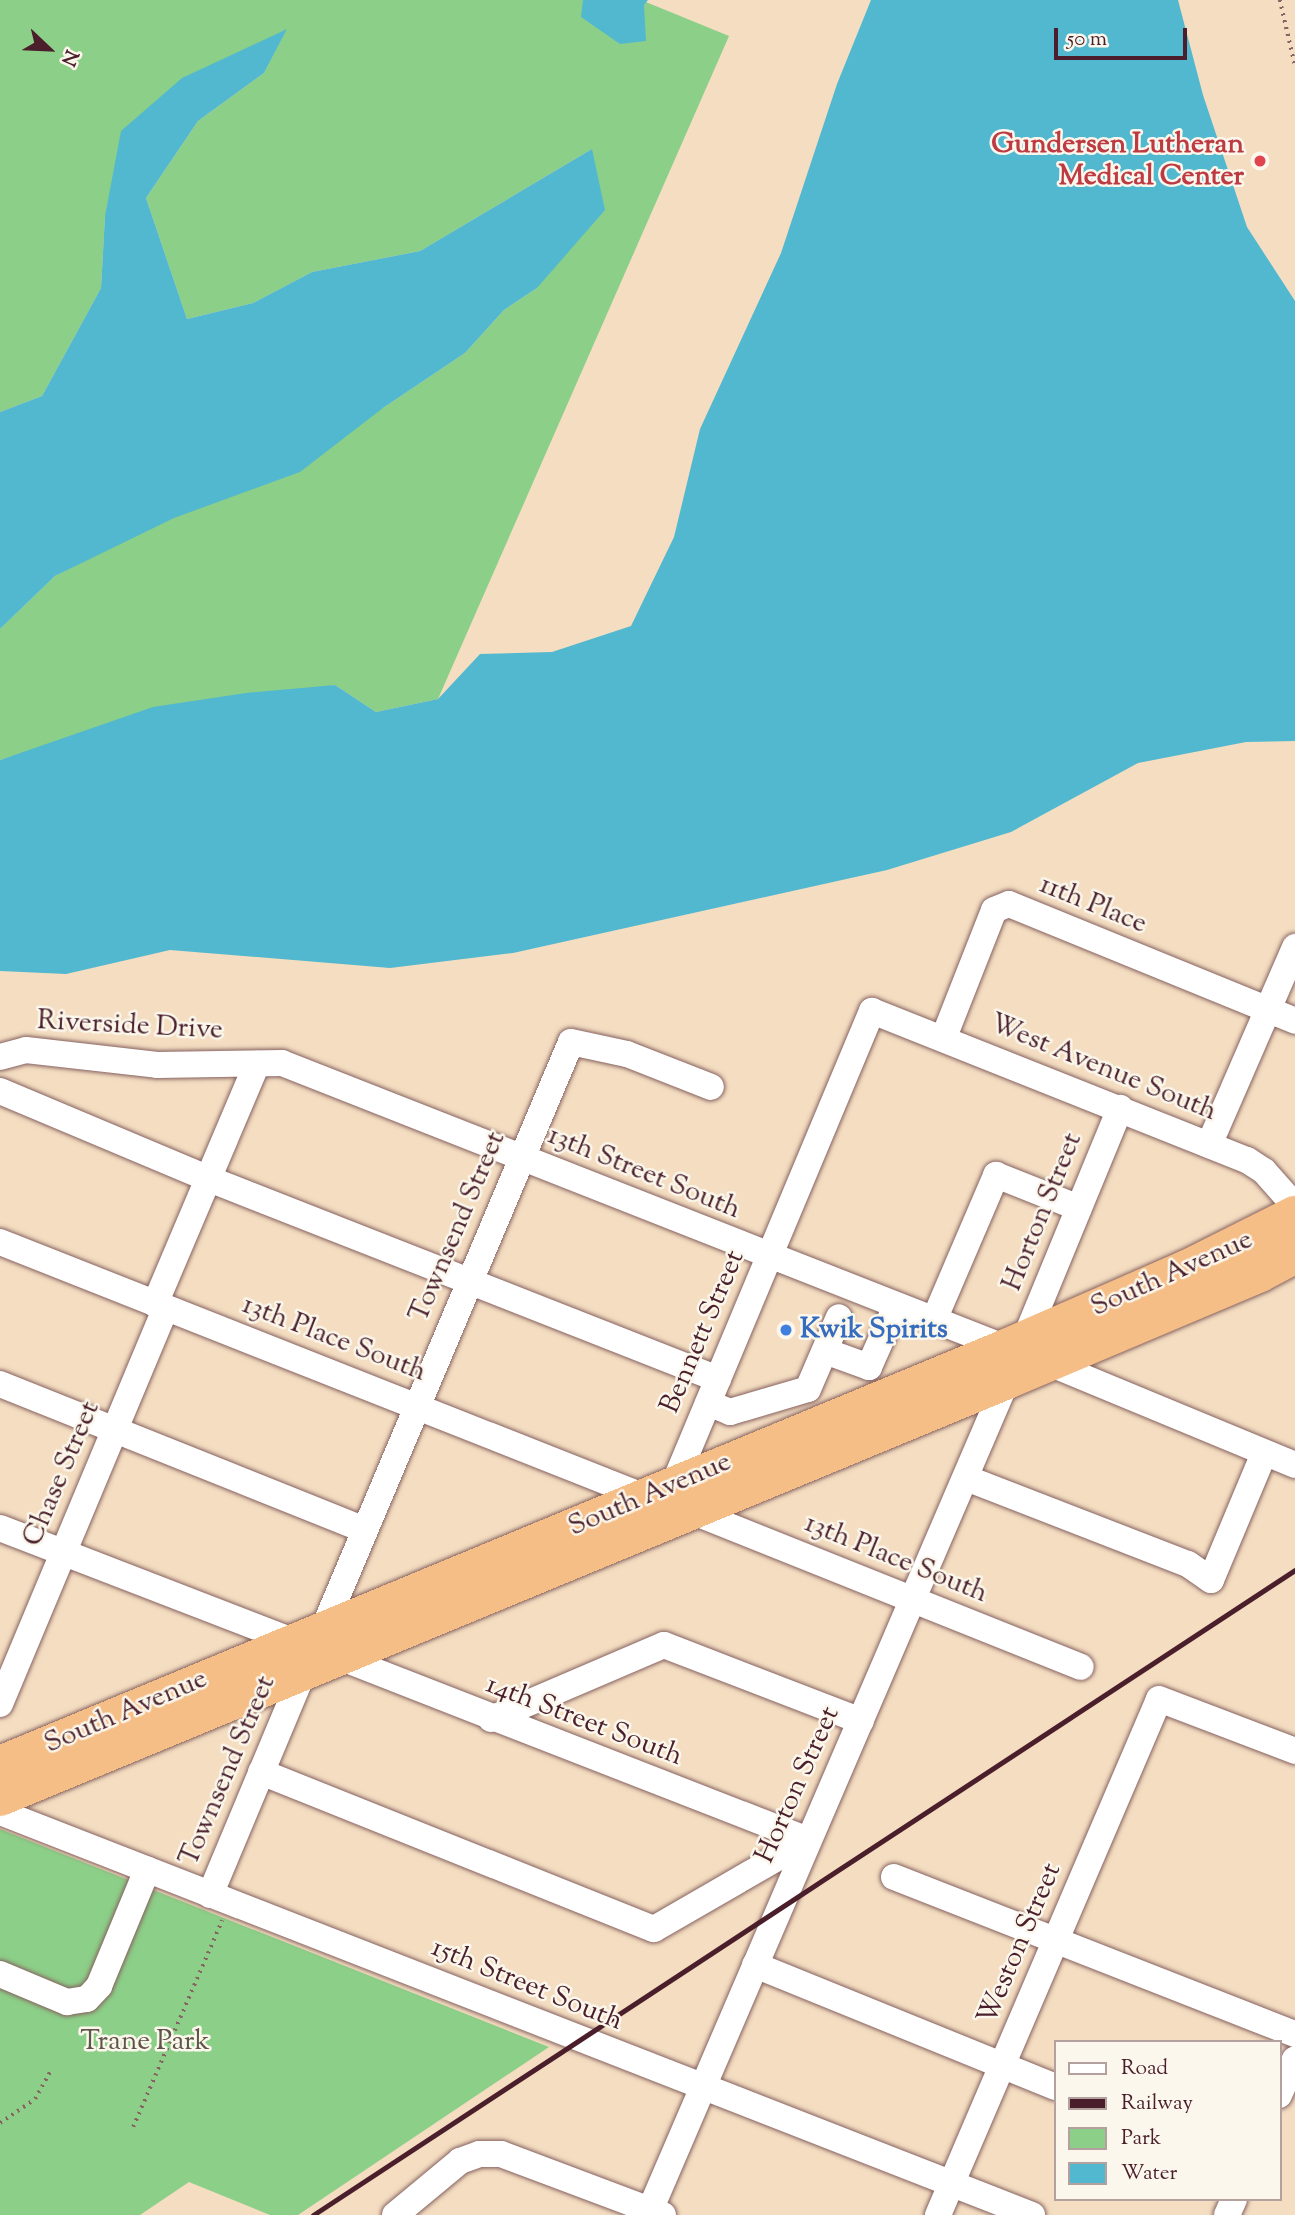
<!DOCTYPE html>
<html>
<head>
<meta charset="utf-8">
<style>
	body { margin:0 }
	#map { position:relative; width:1295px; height:2215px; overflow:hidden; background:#f4ddc1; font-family:"Sorts Mill Goudy",serif }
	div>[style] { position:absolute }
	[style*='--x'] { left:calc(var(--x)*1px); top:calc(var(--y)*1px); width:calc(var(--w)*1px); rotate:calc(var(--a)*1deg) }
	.green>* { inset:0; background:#8ccf88 }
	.water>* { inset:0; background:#51b8cf }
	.path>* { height:3.5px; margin-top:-1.75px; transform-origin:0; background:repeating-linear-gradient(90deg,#866260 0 2px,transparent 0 7px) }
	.roads { filter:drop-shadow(0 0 2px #866260) drop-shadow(0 0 2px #866260) }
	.minor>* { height:26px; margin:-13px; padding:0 13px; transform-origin:13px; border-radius:13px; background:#fff }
	.highway>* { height:38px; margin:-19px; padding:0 19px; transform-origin:19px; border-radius:19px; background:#f6be87 }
	.rail>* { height:5px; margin:-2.5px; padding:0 2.5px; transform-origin:2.5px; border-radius:2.5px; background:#4a1f2b }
	.dots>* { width:19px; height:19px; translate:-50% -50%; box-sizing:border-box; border:4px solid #fbf7ec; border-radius:50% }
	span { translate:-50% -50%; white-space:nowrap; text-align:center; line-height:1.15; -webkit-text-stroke:5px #fbf7ec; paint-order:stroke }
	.health-label { font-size:28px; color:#be3a42; font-weight:700 }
	.right { translate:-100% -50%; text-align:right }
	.street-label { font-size:28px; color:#4a1f2b }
	.shop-label { font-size:28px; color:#366cbe; font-weight:700 }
	.left { translate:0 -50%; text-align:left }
	.park-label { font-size:28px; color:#5e5447 }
	.legend { position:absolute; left:1054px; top:2040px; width:228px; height:161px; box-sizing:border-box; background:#fbf7ec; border:2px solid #b4a19f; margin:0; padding:9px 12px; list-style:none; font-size:21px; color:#4a1f2b }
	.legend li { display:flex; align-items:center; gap:14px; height:35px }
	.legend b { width:35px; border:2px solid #b4a19f }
	.north { position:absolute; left:14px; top:14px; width:70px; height:70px; -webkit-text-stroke:5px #fbf7ec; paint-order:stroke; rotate:113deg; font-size:19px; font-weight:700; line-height:28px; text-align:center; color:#4a1f2b }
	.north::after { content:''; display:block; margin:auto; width:24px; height:32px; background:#4a1f2b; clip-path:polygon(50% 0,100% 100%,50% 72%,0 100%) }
	.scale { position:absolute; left:1054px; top:28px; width:133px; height:32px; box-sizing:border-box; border:4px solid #4a1f2b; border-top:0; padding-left:9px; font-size:21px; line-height:24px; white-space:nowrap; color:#4a1f2b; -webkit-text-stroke:5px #fbf7ec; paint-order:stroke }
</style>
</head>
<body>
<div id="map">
	<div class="green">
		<div style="clip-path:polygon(0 0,641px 0,729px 36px,438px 699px,376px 712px,335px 685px,60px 741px,0 760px,0 629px,55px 576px,383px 408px,465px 353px,504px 310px,537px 288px,592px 149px,420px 251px,312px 272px,253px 303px,187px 319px,146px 198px,198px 121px,264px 73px,286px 30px,105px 216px,101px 288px,42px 396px,0 412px)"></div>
		<div style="clip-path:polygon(0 1829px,549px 2047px,298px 2215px,270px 2215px,189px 2182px,140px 2215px,0 2215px)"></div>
	</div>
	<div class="water">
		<div style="clip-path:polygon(583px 0,648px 0,644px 5px,646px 41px,620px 44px,581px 17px)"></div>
		<div style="clip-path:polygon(871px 0,1178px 0,1203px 95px,1247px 227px,1295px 301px,1295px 741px,1246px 742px,1138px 763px,1011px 832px,887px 870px,513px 953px,390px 968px,170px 950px,66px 974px,0 971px,0 760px,153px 707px,246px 693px,335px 685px,376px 712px,438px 699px,480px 654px,552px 652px,631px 626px,674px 537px,700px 429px,781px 253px,837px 84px)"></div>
		<div style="clip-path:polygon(287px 29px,264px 73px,198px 121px,146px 198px,187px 319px,253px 303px,312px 272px,420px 251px,592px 149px,605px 210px,537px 288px,504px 310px,465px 353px,383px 408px,300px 472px,174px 518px,55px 576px,0 629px,0 412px,42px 396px,101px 288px,105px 216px,121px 131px,182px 78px)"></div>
	</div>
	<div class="path">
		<div style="--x:1280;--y:0;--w:67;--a:77"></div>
		<div style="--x:0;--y:2123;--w:42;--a:-34.4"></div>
		<div style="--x:35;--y:2099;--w:31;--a:-61"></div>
		<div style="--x:133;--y:2127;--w:225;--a:-66.7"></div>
	</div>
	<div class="roads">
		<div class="minor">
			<div style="--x:944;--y:1037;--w:136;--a:-68.5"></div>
			<div style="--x:994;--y:910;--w:16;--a:-22"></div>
			<div style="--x:1009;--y:904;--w:309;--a:22.2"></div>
			<div style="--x:0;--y:1057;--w:27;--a:-15"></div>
			<div style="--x:26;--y:1050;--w:132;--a:6.5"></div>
			<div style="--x:157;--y:1065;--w:125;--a:-0.9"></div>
			<div style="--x:282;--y:1063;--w:778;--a:21.49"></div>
			<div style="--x:0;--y:1091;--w:227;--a:22.8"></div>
			<div style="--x:209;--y:1179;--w:547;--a:21.45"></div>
			<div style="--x:1209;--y:1145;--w:216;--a:-66.5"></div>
			<div style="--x:0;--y:1242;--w:694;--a:21.57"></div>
			<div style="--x:155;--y:1304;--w:261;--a:-67"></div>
			<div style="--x:934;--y:1320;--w:158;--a:-66.8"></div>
			<div style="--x:996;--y:1175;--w:89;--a:21.7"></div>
			<div style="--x:1025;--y:1339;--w:250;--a:-67.6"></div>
			<div style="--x:825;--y:1351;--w:47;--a:20"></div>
			<div style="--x:869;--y:1367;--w:67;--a:-66.1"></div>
			<div style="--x:1044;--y:1361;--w:272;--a:22.5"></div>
			<div style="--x:0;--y:1384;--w:393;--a:21.8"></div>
			<div style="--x:708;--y:1403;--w:24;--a:22"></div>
			<div style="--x:730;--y:1412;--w:81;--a:-16.4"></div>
			<div style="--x:808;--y:1389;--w:78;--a:-66.7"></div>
			<div style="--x:966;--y:1478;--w:238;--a:21.2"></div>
			<div style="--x:1188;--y:1564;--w:28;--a:35"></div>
			<div style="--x:1211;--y:1580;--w:138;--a:-67.3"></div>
			<div style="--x:674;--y:1484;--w:513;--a:-67.29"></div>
			<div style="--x:872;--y:1011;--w:404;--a:21.7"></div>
			<div style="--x:1247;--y:1160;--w:20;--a:33"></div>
			<div style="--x:1264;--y:1171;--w:47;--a:48.5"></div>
			<div style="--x:686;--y:1509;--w:425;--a:21.8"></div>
			<div style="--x:0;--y:1528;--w:316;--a:21.1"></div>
			<div style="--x:323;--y:1630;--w:638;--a:-67.13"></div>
			<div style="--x:571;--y:1042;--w:57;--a:12.1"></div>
			<div style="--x:627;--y:1054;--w:90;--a:21.4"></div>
			<div style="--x:339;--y:1657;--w:503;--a:21.32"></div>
			<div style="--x:0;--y:1704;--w:429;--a:-67.3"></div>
			<div style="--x:491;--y:1719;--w:188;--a:-23.2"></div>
			<div style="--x:664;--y:1645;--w:211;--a:21.1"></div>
			<div style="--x:261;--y:1772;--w:423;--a:21.8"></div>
			<div style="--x:654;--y:1929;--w:178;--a:-30"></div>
			<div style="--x:0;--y:1812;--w:1108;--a:21.33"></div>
			<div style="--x:894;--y:1877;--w:431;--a:21.4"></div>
			<div style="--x:210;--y:1895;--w:241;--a:-67.3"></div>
			<div style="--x:755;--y:1965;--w:324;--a:22.1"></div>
			<div style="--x:0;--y:1974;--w:73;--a:22.7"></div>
			<div style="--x:67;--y:2002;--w:20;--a:-9"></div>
			<div style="--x:87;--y:1999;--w:18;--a:-47"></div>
			<div style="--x:99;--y:1986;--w:126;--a:-67.5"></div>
			<div style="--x:1279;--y:2095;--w:39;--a:-66"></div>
			<div style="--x:395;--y:2215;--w:85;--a:-39.7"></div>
			<div style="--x:460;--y:2161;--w:20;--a:-20"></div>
			<div style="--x:479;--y:2154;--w:22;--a:0"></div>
			<div style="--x:501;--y:2154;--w:173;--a:20.6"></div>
			<div style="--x:648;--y:2215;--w:909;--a:-66.74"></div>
			<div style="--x:938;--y:2215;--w:561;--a:-66.81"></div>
			<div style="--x:1159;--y:1699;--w:146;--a:20.9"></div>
			<div style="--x:1227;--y:2215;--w:17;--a:-66"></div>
		</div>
		<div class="highway">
			<div style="--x:0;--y:1765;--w:1089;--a:-22.51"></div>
			<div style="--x:1006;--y:1348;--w:197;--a:-23.6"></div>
			<div style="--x:1187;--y:1269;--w:121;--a:-26.6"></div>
			<div style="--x:0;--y:1797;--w:1090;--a:-22.49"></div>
			<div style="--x:1007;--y:1380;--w:275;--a:-22.9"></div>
			<div style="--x:1260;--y:1273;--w:40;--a:-28"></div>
		</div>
	</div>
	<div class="rail">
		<div style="--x:313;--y:2215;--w:1175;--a:-33.3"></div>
	</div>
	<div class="dots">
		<div style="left:1260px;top:161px;background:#e0444e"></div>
		<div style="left:786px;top:1330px;background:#3f7fe0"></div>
	</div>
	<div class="health-label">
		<span class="right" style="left:1244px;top:161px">Gundersen Lutheran<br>Medical Center</span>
	</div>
	<div class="street-label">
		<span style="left:1093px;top:905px;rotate:22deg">11th Place</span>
		<span style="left:130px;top:1026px;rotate:3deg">Riverside Drive</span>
		<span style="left:1103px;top:1068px;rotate:22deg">West Avenue South</span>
		<span style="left:644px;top:1173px;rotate:22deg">13th Street South</span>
		<span style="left:1043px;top:1212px;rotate:-68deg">Horton Street</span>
		<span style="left:458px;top:1227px;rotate:-67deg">Townsend Street</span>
		<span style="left:1172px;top:1274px;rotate:-24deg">South Avenue</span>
		<span style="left:703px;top:1332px;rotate:-67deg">Bennett Street</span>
		<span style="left:334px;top:1339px;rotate:21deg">13th Place South</span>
		<span style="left:62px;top:1474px;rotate:-67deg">Chase Street</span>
		<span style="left:650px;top:1495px;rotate:-23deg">South Avenue</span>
		<span style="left:896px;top:1559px;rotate:22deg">13th Place South</span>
		<span style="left:126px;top:1712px;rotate:-23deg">South Avenue</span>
		<span style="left:584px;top:1721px;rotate:21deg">14th Street South</span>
		<span style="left:228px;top:1771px;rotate:-67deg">Townsend Street</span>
		<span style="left:798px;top:1785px;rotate:-66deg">Horton Street</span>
		<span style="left:1020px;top:1944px;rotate:-67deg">Weston Street</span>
		<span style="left:527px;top:1985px;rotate:22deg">15th Street South</span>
	</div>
	<div class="shop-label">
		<span class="left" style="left:800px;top:1330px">Kwik Spirits</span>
	</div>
	<div class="park-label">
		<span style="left:145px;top:2042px">Trane Park</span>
	</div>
	<ul class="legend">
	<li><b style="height:9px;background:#fff"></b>Road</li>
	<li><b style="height:9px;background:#4a1f2b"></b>Railway</li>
	<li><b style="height:19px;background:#8ccf88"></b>Park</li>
	<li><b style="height:19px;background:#51b8cf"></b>Water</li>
	</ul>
	<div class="north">N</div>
	<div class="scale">50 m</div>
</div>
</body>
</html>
